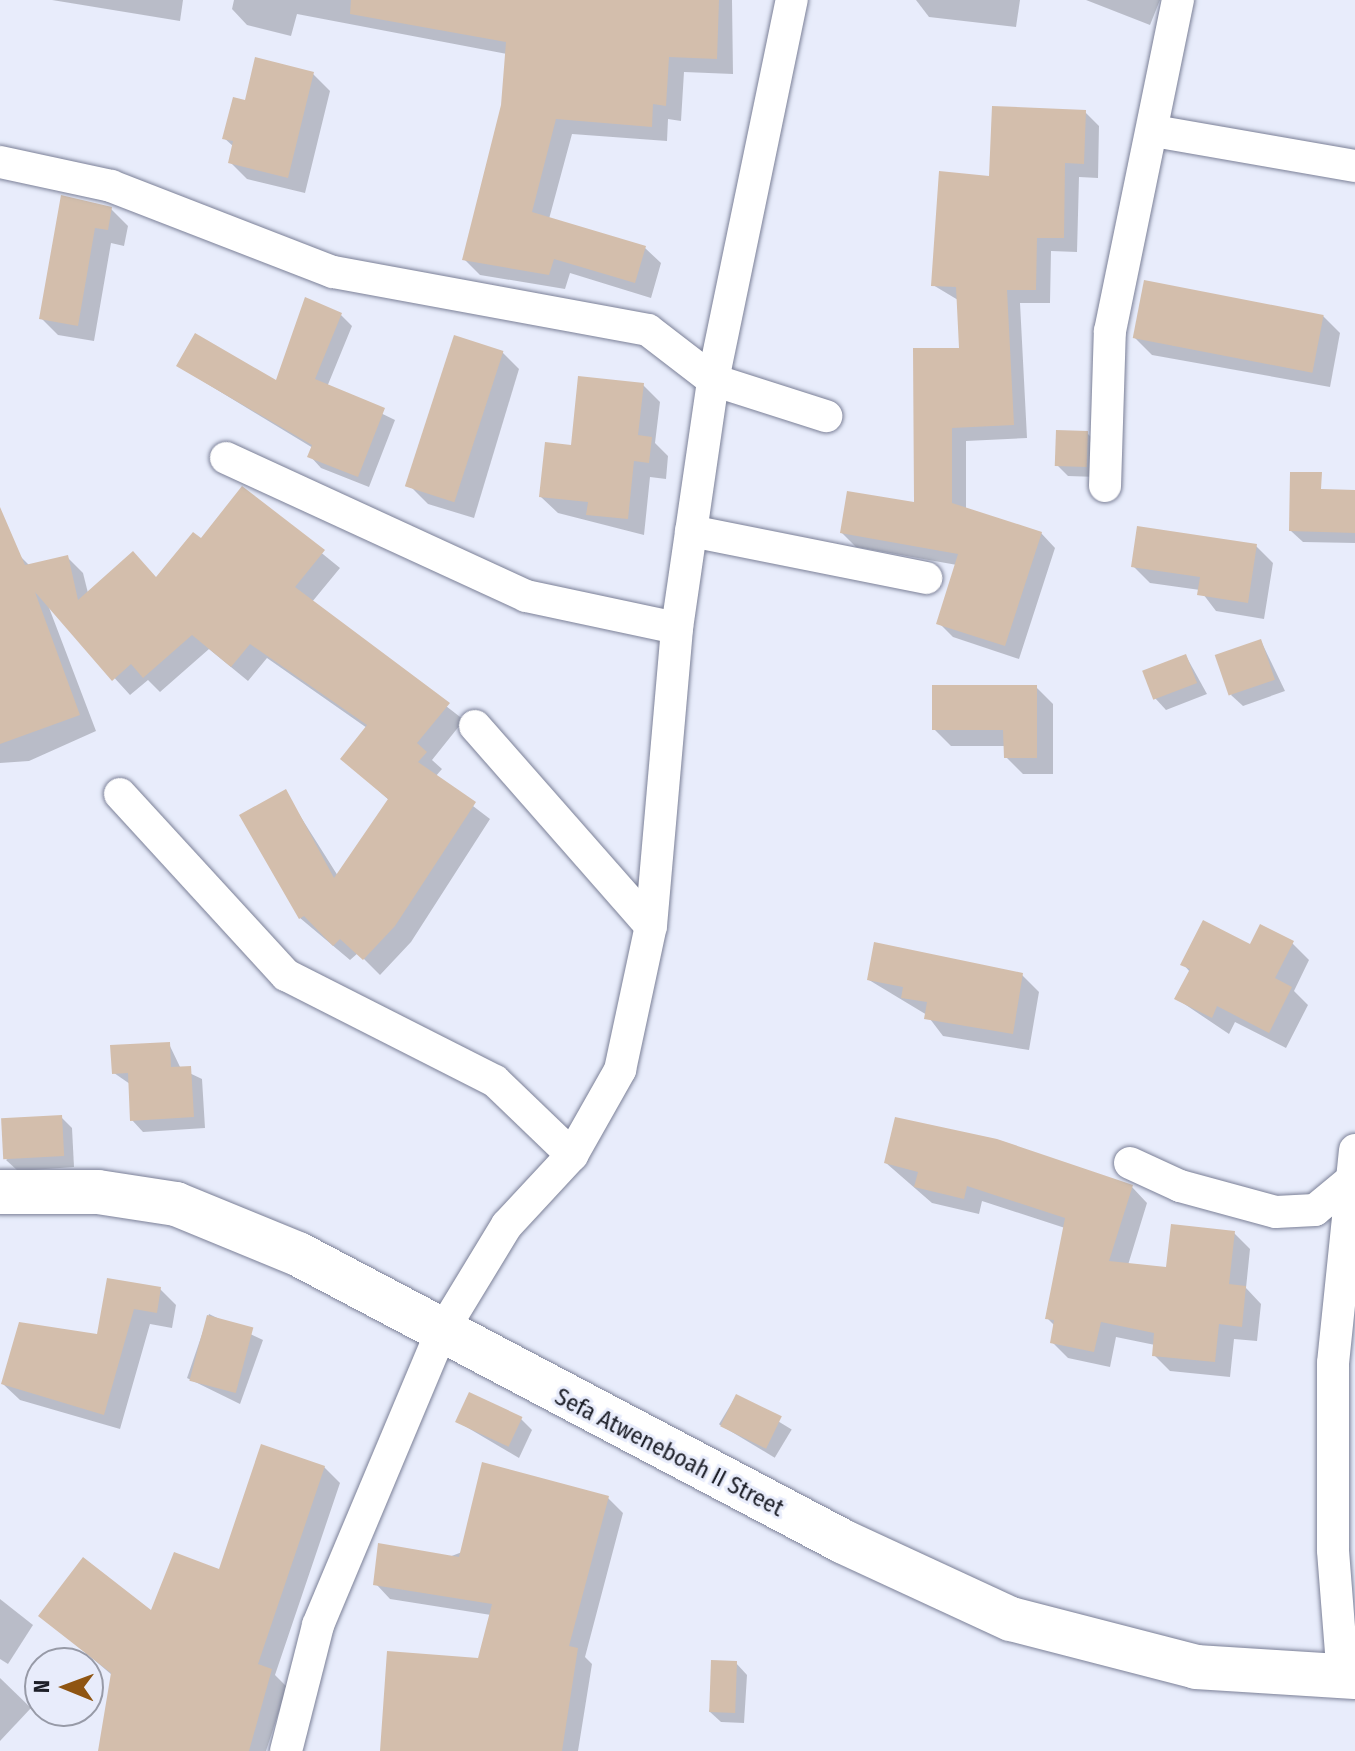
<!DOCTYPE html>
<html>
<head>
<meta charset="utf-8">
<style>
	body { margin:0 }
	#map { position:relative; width:1355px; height:1751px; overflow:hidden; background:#e8ecfb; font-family:"Fira Sans Condensed",sans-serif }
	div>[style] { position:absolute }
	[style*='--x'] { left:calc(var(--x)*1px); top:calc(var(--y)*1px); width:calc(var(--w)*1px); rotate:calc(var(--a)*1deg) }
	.shadow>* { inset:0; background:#0003; transform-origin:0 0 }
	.building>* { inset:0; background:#d3beac; transform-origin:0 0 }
	.roads { filter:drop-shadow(0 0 2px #7b8097) drop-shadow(0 0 2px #7b8097) }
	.minor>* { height:32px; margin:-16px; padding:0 16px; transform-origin:16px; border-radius:16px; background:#fff }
	.primary>* { height:44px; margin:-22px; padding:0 22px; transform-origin:22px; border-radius:22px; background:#fff }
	span { translate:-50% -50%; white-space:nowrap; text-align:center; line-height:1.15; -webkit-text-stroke:6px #e8ecfb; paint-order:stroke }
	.street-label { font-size:24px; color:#1d1f28 }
	.north { position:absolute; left:24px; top:1647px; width:80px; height:80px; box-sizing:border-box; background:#e8ecfb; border:2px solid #979aa7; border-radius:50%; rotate:271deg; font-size:22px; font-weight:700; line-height:32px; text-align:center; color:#1d1f28 }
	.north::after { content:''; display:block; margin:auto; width:28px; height:36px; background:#8f5512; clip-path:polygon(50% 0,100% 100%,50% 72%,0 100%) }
</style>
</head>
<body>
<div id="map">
	<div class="shadow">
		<div style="clip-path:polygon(52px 0,183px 0,180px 21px)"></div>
		<div style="clip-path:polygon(234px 0,732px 0,733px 74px,684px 72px,681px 121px,668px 119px,667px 141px,572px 134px,549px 219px,645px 248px,661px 263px,651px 298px,570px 273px,565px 289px,480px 275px,464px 259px,503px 105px,507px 54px,297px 14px,291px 36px,247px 25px,232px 9px)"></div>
		<div style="clip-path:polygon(916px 0,1020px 0,1016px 27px,929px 17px)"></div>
		<div style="clip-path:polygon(1086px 0,1160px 0,1150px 25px)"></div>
		<div style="clip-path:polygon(313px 74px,330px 91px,305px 193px,247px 179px,230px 162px,234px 147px,224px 138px,246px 103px)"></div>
		<div style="clip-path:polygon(1085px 112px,1099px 126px,1098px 178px,1079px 177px,1077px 252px,1051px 251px,1050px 303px,1020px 303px,1027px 438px,966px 441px,966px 509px,1041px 533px,1055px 548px,1019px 659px,953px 637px,939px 623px,957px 565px,856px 547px,842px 533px,916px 505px,961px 350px,958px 300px,933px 285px,991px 178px)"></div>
		<div style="clip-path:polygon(62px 197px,111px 209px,128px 226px,124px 246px,111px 243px,94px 341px,58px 335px,41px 318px)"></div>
		<div style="clip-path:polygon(341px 315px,352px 326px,327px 387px,395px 420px,369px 487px,321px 468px,310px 456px,313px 448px,178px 366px,277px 383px)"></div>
		<div style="clip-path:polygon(1323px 316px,1340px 333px,1330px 387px,1152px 355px,1135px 338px)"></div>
		<div style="clip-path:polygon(502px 352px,519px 369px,474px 518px,428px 504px,411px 487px)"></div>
		<div style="clip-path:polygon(643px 385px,660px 402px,655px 443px,668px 456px,666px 479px,650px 477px,644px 535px,558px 513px,541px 497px,573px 447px)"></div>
		<div style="clip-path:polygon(1087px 433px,1098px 444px,1097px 477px,1068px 476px,1057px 465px)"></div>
		<div style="clip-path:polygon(243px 489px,340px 568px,312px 602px,464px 720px,432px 760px,442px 769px,435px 777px,490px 819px,411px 942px,380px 975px,358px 953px,350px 960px,300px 918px,285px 792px,338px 876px,389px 800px,342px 758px,367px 728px,267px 658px,248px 681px,209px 649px,160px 692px,148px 680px,130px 695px,48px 605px,96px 731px,29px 761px,0 763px,0 561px,20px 556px,30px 566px,67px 557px,83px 573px,88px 593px,157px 579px,201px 541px)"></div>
		<div style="clip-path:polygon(1355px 492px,1355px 543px,1303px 542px,1291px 531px)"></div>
		<div style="clip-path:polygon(1256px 546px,1273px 563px,1264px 619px,1216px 611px,1200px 590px,1150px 583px,1133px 566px)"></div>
		<div style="clip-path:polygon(1261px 641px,1285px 691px,1243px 706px,1231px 695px)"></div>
		<div style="clip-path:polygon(1186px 656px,1207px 694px,1166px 710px,1155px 698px)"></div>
		<div style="clip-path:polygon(1036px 687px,1053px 704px,1053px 774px,1023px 774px,1006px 757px,1006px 746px,951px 746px,934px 729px)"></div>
		<div style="clip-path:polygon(1292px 943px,1309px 960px,1294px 991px,1308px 1005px,1286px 1048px,1235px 1022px,1229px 1034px,1177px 999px,1190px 972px,1183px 964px)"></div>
		<div style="clip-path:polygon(1022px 975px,1039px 992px,1029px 1050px,943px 1036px,927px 1015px,869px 980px)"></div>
		<div style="clip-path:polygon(169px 1044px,181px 1069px,202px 1079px,205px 1128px,143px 1132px,132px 1120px,130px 1084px,114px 1073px)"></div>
		<div style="clip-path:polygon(61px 1117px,72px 1128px,74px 1167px,18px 1171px,6px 1160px)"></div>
		<div style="clip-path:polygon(886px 1163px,1132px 1187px,1147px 1203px,1128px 1265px,1168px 1269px,1234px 1233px,1250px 1249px,1246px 1288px,1261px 1304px,1257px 1341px,1234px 1339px,1230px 1377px,1170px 1371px,1154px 1355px,1155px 1345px,1116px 1337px,1110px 1367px,1068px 1358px,1052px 1342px,1055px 1326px,1047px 1318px,1065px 1228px,982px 1201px,979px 1214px,932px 1203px)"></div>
		<div style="clip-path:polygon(109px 1280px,160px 1289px,176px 1305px,172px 1328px,150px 1324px,120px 1429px,20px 1400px,3px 1384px,99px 1336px)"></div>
		<div style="clip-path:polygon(209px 1314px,263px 1340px,240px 1404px,187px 1378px)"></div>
		<div style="left:736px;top:1396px;width:65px;height:33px;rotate:31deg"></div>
		<div style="clip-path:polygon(521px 1419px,532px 1430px,519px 1458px,458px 1422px)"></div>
		<div style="clip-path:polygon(324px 1467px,340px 1483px,275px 1675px,287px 1687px,266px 1751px,100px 1751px,112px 1675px,41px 1615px,152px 1614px,221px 1572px)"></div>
		<div style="clip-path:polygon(608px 1498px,623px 1513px,585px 1657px,592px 1664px,578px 1751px,382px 1751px,480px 1660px,491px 1615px,390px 1599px,376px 1584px)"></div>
		<div style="clip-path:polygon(0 1599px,33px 1625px,8px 1664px,0 1659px)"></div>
		<div style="clip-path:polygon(736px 1663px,747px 1675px,744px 1723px,721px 1722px,709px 1711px)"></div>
		<div style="clip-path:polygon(0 1678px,31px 1708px,0 1741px)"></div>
	</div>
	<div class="building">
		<div style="clip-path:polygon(351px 0,719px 0,717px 59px,669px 57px,666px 106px,653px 104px,652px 127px,556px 119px,532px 212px,646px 246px,635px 283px,554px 259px,549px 275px,462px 260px,501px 105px,506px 42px,350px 14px)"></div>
		<div style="clip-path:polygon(255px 57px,314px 72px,288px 178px,228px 163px,233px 141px,222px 139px,233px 97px,245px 100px)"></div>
		<div style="clip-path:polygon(992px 106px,1086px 110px,1084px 164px,1065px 163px,1064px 238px,1037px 238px,1036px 290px,1007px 290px,1014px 425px,952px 428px,952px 503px,1042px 532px,1005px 646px,936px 624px,958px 554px,840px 533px,847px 491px,914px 502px,913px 348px,959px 348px,956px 287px,931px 286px,939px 171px,989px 176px)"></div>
		<div style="clip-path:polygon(61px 195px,112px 207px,108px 230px,95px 228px,78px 326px,39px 319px)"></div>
		<div style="left:1144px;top:280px;width:183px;height:59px;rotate:11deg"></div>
		<div style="clip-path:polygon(305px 297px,342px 313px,315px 379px,385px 408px,358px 477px,307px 457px,312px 445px,176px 366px,195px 333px,276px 380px)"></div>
		<div style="left:454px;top:335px;width:52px;height:159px;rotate:18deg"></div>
		<div style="clip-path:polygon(578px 376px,644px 383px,638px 435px,652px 437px,649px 463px,634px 461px,628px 519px,586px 515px,588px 502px,539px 497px,545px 442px,571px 445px)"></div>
		<div style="left:1056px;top:430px;width:32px;height:36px;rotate:2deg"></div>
		<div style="clip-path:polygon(1290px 472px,1322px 472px,1321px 489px,1355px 490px,1355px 533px,1289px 531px)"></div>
		<div style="clip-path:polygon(242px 486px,325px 550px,295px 587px,450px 703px,417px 743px,427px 752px,418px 762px,476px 802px,395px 926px,363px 960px,340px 939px,333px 946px,304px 916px,299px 919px,239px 815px,286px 789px,334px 878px,388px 799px,340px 759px,367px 725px,250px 644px,231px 667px,192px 635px,143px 678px,131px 664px,112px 681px,35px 592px,80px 715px,0 744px,0 507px,25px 565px,68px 555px,78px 600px,133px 551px,156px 577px,193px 532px,201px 538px)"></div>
		<div style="clip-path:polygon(1137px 526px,1257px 544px,1248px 603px,1197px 595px,1200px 577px,1131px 567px)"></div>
		<div style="left:1261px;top:639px;width:43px;height:49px;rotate:71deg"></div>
		<div style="left:1186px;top:654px;width:31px;height:47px;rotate:69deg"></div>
		<div style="clip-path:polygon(932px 685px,1037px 685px,1037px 758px,1004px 758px,1003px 730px,932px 730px)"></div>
		<div style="clip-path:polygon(1203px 920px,1250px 944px,1260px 924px,1294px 941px,1275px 978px,1292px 987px,1269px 1033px,1217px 1006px,1212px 1018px,1174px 999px,1190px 969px,1180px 965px)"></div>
		<div style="clip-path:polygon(874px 942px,1023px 973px,1013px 1034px,924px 1019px,927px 1002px,901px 998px,903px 987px,867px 980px)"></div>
		<div style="clip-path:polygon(170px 1042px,171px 1067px,191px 1066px,194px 1117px,130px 1121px,128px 1073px,112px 1074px,110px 1045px)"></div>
		<div style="left:62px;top:1115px;width:41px;height:61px;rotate:87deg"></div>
		<div style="clip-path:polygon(895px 1117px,997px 1139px,1133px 1185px,1109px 1261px,1166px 1267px,1171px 1224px,1235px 1231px,1229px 1284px,1246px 1286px,1242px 1327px,1219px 1324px,1215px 1362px,1152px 1356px,1154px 1333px,1101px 1322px,1094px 1352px,1050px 1343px,1054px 1320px,1045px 1319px,1065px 1218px,967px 1186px,964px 1199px,914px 1187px,918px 1172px,884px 1163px)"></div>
		<div style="clip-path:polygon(107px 1278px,161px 1287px,157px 1313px,134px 1309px,104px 1415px,1px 1384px,19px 1322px,97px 1334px)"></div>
		<div style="left:207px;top:1315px;width:48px;height:68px;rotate:15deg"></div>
		<div style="left:469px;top:1392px;width:59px;height:33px;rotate:25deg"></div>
		<div style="left:736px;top:1394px;width:51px;height:36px;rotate:26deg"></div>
		<div style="clip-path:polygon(261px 1444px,325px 1466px,258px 1664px,272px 1669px,249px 1751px,98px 1751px,111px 1673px,38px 1616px,83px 1557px,151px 1610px,174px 1552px,219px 1569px)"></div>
		<div style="clip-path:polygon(482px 1462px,609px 1496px,569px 1646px,578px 1648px,562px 1751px,380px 1751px,387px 1651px,478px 1658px,492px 1604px,373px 1585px,378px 1543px,459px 1557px)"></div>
		<div style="left:711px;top:1660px;width:26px;height:52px;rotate:2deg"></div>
	</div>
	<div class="roads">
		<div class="minor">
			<div style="--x:1154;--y:131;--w:204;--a:9.9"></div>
			<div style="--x:0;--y:162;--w:114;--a:12.2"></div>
			<div style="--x:111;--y:186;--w:238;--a:21.2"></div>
			<div style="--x:333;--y:272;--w:320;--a:10.4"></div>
			<div style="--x:648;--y:330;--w:82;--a:37.6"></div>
			<div style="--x:713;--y:380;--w:119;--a:17.7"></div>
			<div style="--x:226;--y:458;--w:330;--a:24.7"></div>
			<div style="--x:526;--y:596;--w:154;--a:12"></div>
			<div style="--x:1105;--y:486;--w:155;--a:-88.2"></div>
			<div style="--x:1110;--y:331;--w:338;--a:-78.4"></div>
			<div style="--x:691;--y:531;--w:240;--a:11.3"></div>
			<div style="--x:475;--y:726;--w:266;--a:48.7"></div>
			<div style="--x:120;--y:794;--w:246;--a:47.5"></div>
			<div style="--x:286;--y:975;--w:234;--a:26.9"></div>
			<div style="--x:495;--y:1081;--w:107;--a:43.9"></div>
			<div style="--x:1130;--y:1163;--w:55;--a:24.7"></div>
			<div style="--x:1180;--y:1186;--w:99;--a:15.2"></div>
			<div style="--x:1276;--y:1212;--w:39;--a:-3"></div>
			<div style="--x:1315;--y:1210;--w:52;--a:-39.5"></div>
			<div style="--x:1343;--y:1678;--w:128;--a:-94.5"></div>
			<div style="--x:1333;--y:1550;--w:187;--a:-90"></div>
			<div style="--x:1333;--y:1363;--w:214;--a:-84.1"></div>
			<div style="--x:286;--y:1751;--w:130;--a:-75.7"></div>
			<div style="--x:318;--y:1625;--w:315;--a:-67.2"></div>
			<div style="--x:440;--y:1335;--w:129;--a:-58.7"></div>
			<div style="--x:507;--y:1225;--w:96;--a:-47.1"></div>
			<div style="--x:572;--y:1155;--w:98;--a:-60.5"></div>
			<div style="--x:620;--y:1070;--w:147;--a:-77.9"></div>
			<div style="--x:651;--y:926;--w:299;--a:-85"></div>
			<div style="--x:677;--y:628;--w:251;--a:-81.7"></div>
			<div style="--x:713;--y:380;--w:388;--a:-78.3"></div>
		</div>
		<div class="primary">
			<div style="--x:0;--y:1192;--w:98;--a:0"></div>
			<div style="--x:98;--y:1192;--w:79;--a:8.7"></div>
			<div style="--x:176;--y:1204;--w:132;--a:22.3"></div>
			<div style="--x:298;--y:1254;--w:617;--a:27.81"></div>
			<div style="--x:844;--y:1542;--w:184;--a:24.8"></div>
			<div style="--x:1011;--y:1619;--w:191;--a:14.5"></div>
			<div style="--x:1196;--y:1667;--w:159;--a:3.6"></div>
		</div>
	</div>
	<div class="street-label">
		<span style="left:669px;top:1453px;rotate:27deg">Sefa Atweneboah II Street</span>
	</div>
	<div class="north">N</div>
</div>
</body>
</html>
